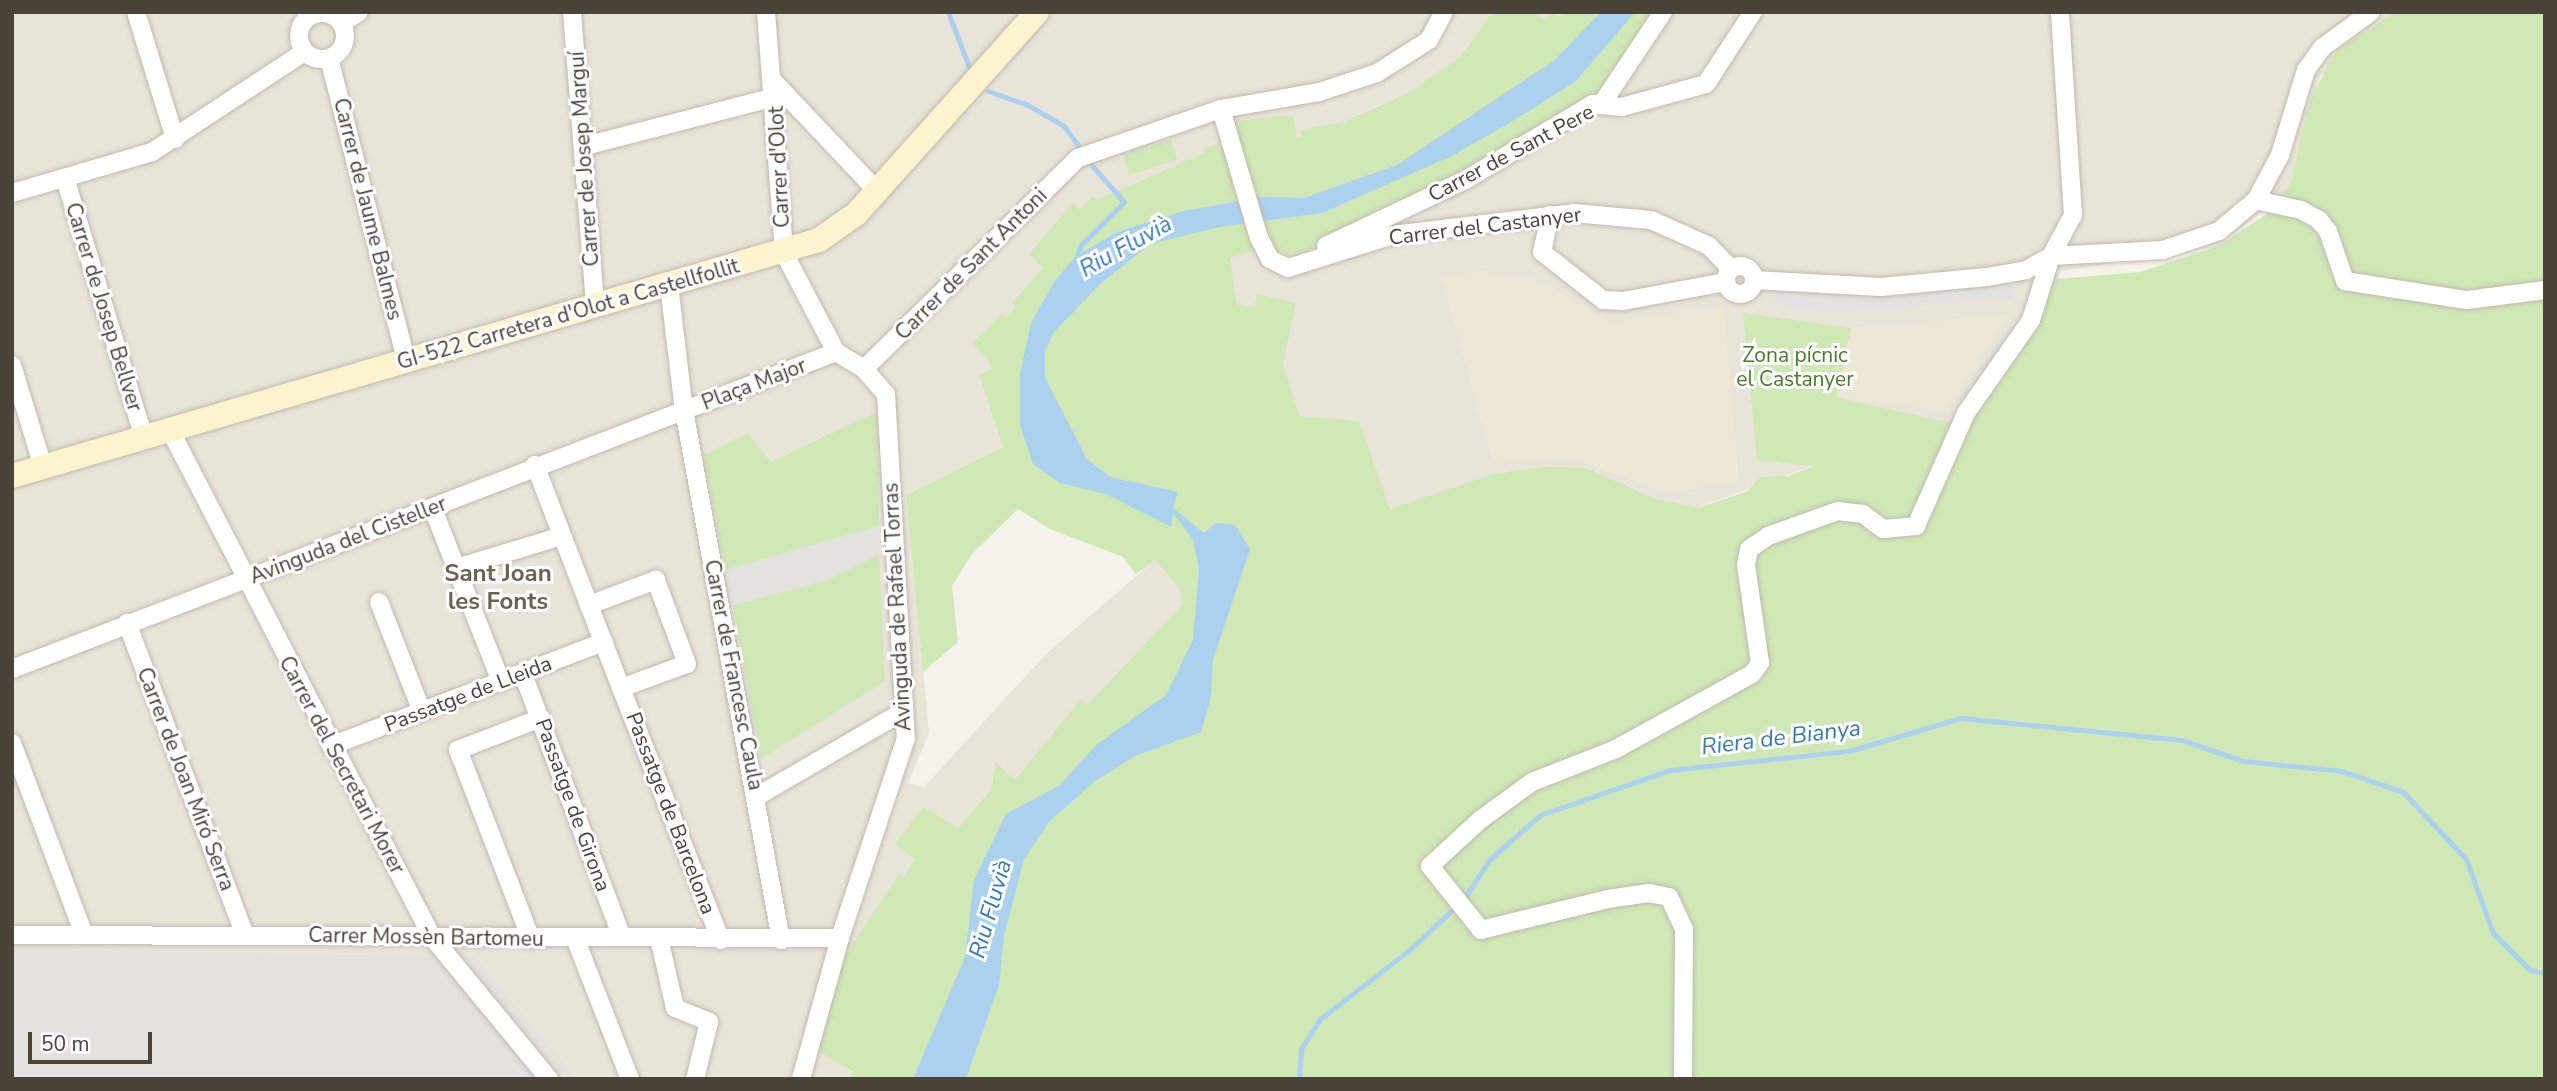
<!DOCTYPE html>
<html>
<head>
<meta charset="utf-8">
<style>
	body { margin:0 }
	#map { position:relative; width:2557px; height:1091px; overflow:hidden; background:#f5f2eb; font-family:"Nunito Sans",sans-serif }
	div>[style] { position:absolute }
	[style*='--x'] { left:calc(var(--x)*1px); top:calc(var(--y)*1px); width:calc(var(--w)*1px); rotate:calc(var(--a)*1deg) }
	.residential>* { inset:0; background:#e9e4da }
	.industrial>* { inset:0; background:#e5e1dc }
	.education>* { inset:0; background:#ede7d6 }
	.green>* { inset:0; background:#d0e7b6; transform-origin:0 0 }
	.parking>* { inset:0; background:#e4e2df }
	.water>* { inset:0; background:#abd1ee }
	.stream>* { height:5px; margin:-2.5px; padding:0 2.5px; transform-origin:2.5px; border-radius:2.5px; background:#abd1ee }
	.roads { filter:drop-shadow(0 0 2px #c0baae) drop-shadow(0 0 2px #c0baae) }
	.street>* { height:18px; margin:-9px; padding:0 9px; transform-origin:9px; border-radius:9px; background:#fff }
	.street>.ring { margin:-9px; padding:0; box-sizing:content-box; background:none; border:18px solid #fff; border-radius:50% }
	.secondary>* { height:24px; margin:-12px; padding:0 12px; transform-origin:12px; border-radius:12px; background:#fdf3ce }
	span { translate:-50% -50%; white-space:nowrap; text-align:center; line-height:1.15; -webkit-text-stroke:6px #fff; paint-order:stroke }
	.street-label { font-size:21px; color:#494339 }
	.park-label { font-size:21px; color:#487a2d }
	.water-label { font-size:23px; color:#357ab2; font-style:italic }
	.quarter-label { font-size:24px; color:#6c6251; font-weight:700 }
	.frame { position:absolute; inset:0; border:14px solid #494339; pointer-events:none }
	.scale { position:absolute; left:28px; top:1032px; width:124px; height:32px; box-sizing:border-box; border:4px solid #494339; border-top:0; padding-left:9px; font-size:21px; line-height:24px; white-space:nowrap; color:#494339; -webkit-text-stroke:5px #fff; paint-order:stroke }
</style>
</head>
<body>
<div id="map">
	<div class="residential">
		<div style="clip-path:polygon(12px 12px,939px 12px,950px 19px,955px 12px,1578px 12px,1478px 73px,1242px 161px,1009px 444px,906px 495px,929px 733px,908px 783px,924px 787px,1047px 653px,1155px 560px,1193px 594px,908px 893px,849px 1079px,577px 1079px,475px 957px,12px 948px)"></div>
		<div style="clip-path:polygon(1643px 12px,2406px 12px,2318px 78px,2305px 179px,2216px 247px,2061px 271px,2033px 346px,1976px 430px,1823px 462px,1671px 517px,1392px 514px,1299px 417px,1271px 327px,1226px 319px,1220px 253px)"></div>
	</div>
	<div class="industrial">
		<div style="clip-path:polygon(12px 948px,475px 957px,577px 1079px,12px 1079px)"></div>
	</div>
	<div class="education">
		<div style="clip-path:polygon(1482px 271px,1536px 279px,1610px 322px,1724px 306px,1739px 480px,1669px 493px,1573px 459px,1493px 463px,1441px 276px)"></div>
		<div style="clip-path:polygon(2010px 315px,1946px 411px,1836px 397px,1851px 328px)"></div>
	</div>
	<div class="green">
		<div style="clip-path:polygon(1493px 12px,1534px 12px,1543px 20px,1551px 12px,1560px 17px,1564px 12px,1655px 12px,1610px 81px,1586px 104px,1469px 174px,1306px 251px,1287px 254px,1266px 247px,1230px 258px,1237px 305px,1255px 307px,1257px 294px,1296px 303px,1283px 363px,1299px 416px,1359px 421px,1390px 509px,1494px 474px,1544px 467px,1586px 468px,1655px 499px,1698px 508px,1748px 491px,1760px 477px,1788px 476px,1814px 466px,1757px 460px,1743px 313px,1851px 328px,1836px 397px,1955px 424px,2020px 325px,2036px 281px,2140px 272px,2218px 246px,2270px 212px,2291px 183px,2310px 99px,2337px 50px,2396px 12px,2545px 12px,2545px 1079px,849px 1079px,852px 1071px,815px 1050px,839px 965px,899px 874px,903px 878px,915px 859px,895px 844px,923px 807px,958px 828px,991px 790px,996px 763px,1015px 780px,1081px 699px,1088px 704px,1183px 604px,1179px 587px,1155px 560px,1136px 574px,1123px 557px,1050px 529px,1018px 509px,972px 554px,952px 586px,958px 642px,923px 672px,906px 495px,1003px 447px,979px 375px,992px 369px,991px 364px,972px 343px,1002px 314px,1006px 317px,1016px 307px,1012px 303px,1043px 268px,1029px 254px,1074px 202px,1079px 210px,1093px 196px,1097px 200px,1204px 153px,1204px 148px,1225px 142px,1233px 121px,1293px 115px,1297px 138px,1302px 137px,1300px 130px,1344px 122px,1408px 93px,1460px 57px)"></div>
		<div style="left:1171px;top:140px;width:21px;height:50px;rotate:73deg"></div>
		<div style="clip-path:polygon(877px 412px,879px 526px,726px 570px,704px 455px,748px 433px,771px 462px)"></div>
		<div style="clip-path:polygon(879px 554px,885px 681px,761px 759px,733px 605px,827px 580px)"></div>
	</div>
	<div class="parking">
		<div style="clip-path:polygon(2010px 282px,2013px 298px,1829px 312px,1774px 303px,1779px 286px,1823px 294px)"></div>
		<div style="clip-path:polygon(2023px 324px,1973px 399px,1961px 396px,2007px 328px)"></div>
		<div style="clip-path:polygon(879px 526px,879px 554px,827px 580px,733px 605px,726px 570px)"></div>
	</div>
	<div class="water">
		<div style="clip-path:polygon(1601px 12px,1635px 12px,1576px 81px,1511px 122px,1452px 156px,1322px 213px,1219px 227px,1150px 244px,1100px 284px,1054px 332px,1045px 350px,1045px 378px,1087px 459px,1110px 477px,1178px 492px,1173px 508px,1204px 533px,1216px 523px,1235px 525px,1250px 549px,1213px 660px,1211px 697px,1201px 732px,1135px 756px,1095px 781px,1050px 821px,1024px 859px,1004px 936px,999px 985px,966px 1079px,913px 1079px,965px 957px,974px 880px,1006px 814px,1060px 785px,1096px 745px,1166px 695px,1193px 640px,1199px 570px,1193px 540px,1173px 513px,1171px 527px,1106px 494px,1060px 483px,1033px 464px,1020px 425px,1020px 374px,1031px 323px,1054px 282px,1076px 256px,1117px 232px,1184px 211px,1261px 197px,1304px 198px,1397px 165px,1555px 60px)"></div>
	</div>
	<div class="stream">
		<div style="--x:948;--y:12;--w:64;--a:69"></div>
		<div style="--x:988;--y:91;--w:42;--a:19.3"></div>
		<div style="--x:1028;--y:105;--w:42;--a:30.3"></div>
		<div style="--x:1064;--y:126;--w:29;--a:54"></div>
		<div style="--x:1076;--y:260;--w:16;--a:-72"></div>
		<div style="--x:1081;--y:245;--w:61;--a:-45"></div>
		<div style="--x:1124;--y:202;--w:53;--a:-131.2"></div>
		<div style="--x:1299;--y:1079;--w:30;--a:-86"></div>
		<div style="--x:1301;--y:1049;--w:36;--a:-58"></div>
		<div style="--x:1320;--y:1019;--w:111;--a:-37.7"></div>
		<div style="--x:1408;--y:951;--w:75;--a:-42.8"></div>
		<div style="--x:1463;--y:900;--w:49;--a:-56.6"></div>
		<div style="--x:1490;--y:859;--w:67;--a:-41.3"></div>
		<div style="--x:1540;--y:815;--w:138;--a:-19.1"></div>
		<div style="--x:1670;--y:770;--w:180;--a:-6.1"></div>
		<div style="--x:1849;--y:751;--w:117;--a:-16.4"></div>
		<div style="--x:1961;--y:718;--w:222;--a:5.7"></div>
		<div style="--x:2182;--y:740;--w:65;--a:19"></div>
		<div style="--x:2243;--y:761;--w:100;--a:5.8"></div>
		<div style="--x:2342;--y:771;--w:65;--a:19"></div>
		<div style="--x:2403;--y:792;--w:92;--a:46.8"></div>
		<div style="--x:2466;--y:859;--w:79;--a:70"></div>
		<div style="--x:2493;--y:933;--w:52;--a:45"></div>
		<div style="--x:2530;--y:970;--w:15;--a:11"></div>
	</div>
	<div class="roads">
		<div class="street">
			<div style="--x:136;--y:12;--w:133;--a:72.9"></div>
			<div style="--x:572;--y:12;--w:295;--a:85.5"></div>
			<div style="--x:766;--y:12;--w:242;--a:85.7"></div>
			<div style="--x:784;--y:253;--w:112;--a:62.3"></div>
			<div style="--x:836;--y:352;--w:33;--a:31"></div>
			<div style="--x:864;--y:369;--w:33;--a:49"></div>
			<div style="--x:886;--y:394;--w:345;--a:86.7"></div>
			<div style="--x:906;--y:738;--w:211;--a:108.3"></div>
			<div style="--x:840;--y:938;--w:146;--a:105.5"></div>
			<div class="ring" style="left:299px;top:13px;width:28px;height:28px"></div>
			<div style="--x:342;--y:23;--w:20;--a:-33"></div>
			<div style="--x:329;--y:58;--w:312;--a:75.7"></div>
			<div style="--x:774;--y:82;--w:149;--a:46.6"></div>
			<div style="--x:1601;--y:105;--w:112;--a:-56.3"></div>
			<div style="--x:1221;--y:109;--w:134;--a:73.6"></div>
			<div style="--x:1259;--y:238;--w:24;--a:62"></div>
			<div style="--x:1270;--y:259;--w:20;--a:27"></div>
			<div style="--x:1288;--y:268;--w:110;--a:-17.4"></div>
			<div style="--x:1393;--y:235;--w:182;--a:-6.9"></div>
			<div style="--x:1574;--y:213;--w:77;--a:5.2"></div>
			<div style="--x:1651;--y:220;--w:64;--a:24.1"></div>
			<div style="--x:1709;--y:246;--w:32;--a:46"></div>
			<div style="--x:585;--y:146;--w:195;--a:-14.5"></div>
			<div style="--x:65;--y:178;--w:269;--a:73.1"></div>
			<div style="--x:12;--y:193;--w:146;--a:-16.3"></div>
			<div style="--x:152;--y:152;--w:182;--a:-33.3"></div>
			<div style="--x:2256;--y:200;--w:46;--a:12.5"></div>
			<div style="--x:2301;--y:210;--w:21;--a:29"></div>
			<div style="--x:2319;--y:220;--w:14;--a:51"></div>
			<div style="--x:2328;--y:231;--w:53;--a:71.2"></div>
			<div style="--x:2345;--y:281;--w:123;--a:8.9"></div>
			<div style="--x:2467;--y:300;--w:79;--a:-7.3"></div>
			<div style="--x:1550;--y:215;--w:38;--a:102"></div>
			<div style="--x:1542;--y:252;--w:78;--a:38.2"></div>
			<div style="--x:1603;--y:300;--w:20;--a:3"></div>
			<div style="--x:1623;--y:301;--w:105;--a:-10.5"></div>
			<div style="--x:1326;--y:246;--w:156;--a:-25.4"></div>
			<div style="--x:1467;--y:179;--w:147;--a:-30.8"></div>
			<div style="--x:1593;--y:104;--w:29;--a:6"></div>
			<div style="--x:1622;--y:107;--w:87;--a:-15.3"></div>
			<div style="--x:1706;--y:84;--w:86;--a:-56.9"></div>
			<div style="--x:2051;--y:256;--w:112;--a:-3.1"></div>
			<div style="--x:2163;--y:250;--w:59;--a:-18.7"></div>
			<div style="--x:2219;--y:231;--w:48;--a:-40"></div>
			<div style="--x:2256;--y:200;--w:51;--a:-61.9"></div>
			<div style="--x:2280;--y:155;--w:89;--a:-73"></div>
			<div style="--x:2306;--y:70;--w:29;--a:-54"></div>
			<div style="--x:2323;--y:47;--w:59;--a:-36.1"></div>
			<div class="ring" style="left:1726px;top:266px;width:10px;height:10px"></div>
			<div style="--x:1754;--y:280;--w:127;--a:3.2"></div>
			<div style="--x:1881;--y:287;--w:106;--a:-5.4"></div>
			<div style="--x:1987;--y:277;--w:40;--a:-10"></div>
			<div style="--x:2026;--y:270;--w:29;--a:-29"></div>
			<div style="--x:669;--y:285;--w:126;--a:83.2"></div>
			<div style="--x:684;--y:410;--w:539;--a:79.63"></div>
			<div style="--x:12;--y:365;--w:107;--a:73.1"></div>
			<div style="--x:864;--y:369;--w:301;--a:-44.6"></div>
			<div style="--x:1078;--y:158;--w:151;--a:-18.9"></div>
			<div style="--x:1221;--y:109;--w:99;--a:-9.8"></div>
			<div style="--x:1319;--y:92;--w:61;--a:-18.1"></div>
			<div style="--x:1377;--y:73;--w:62;--a:-32.4"></div>
			<div style="--x:1429;--y:40;--w:32;--a:-62"></div>
			<div style="--x:169;--y:428;--w:573;--a:62.67"></div>
			<div style="--x:432;--y:937;--w:184;--a:50.5"></div>
			<div style="--x:535;--y:465;--w:239;--a:68.9"></div>
			<div style="--x:621;--y:688;--w:70;--a:-20"></div>
			<div style="--x:687;--y:664;--w:90;--a:-110.3"></div>
			<div style="--x:656;--y:580;--w:72;--a:159.5"></div>
			<div style="--x:433;--y:509;--w:186;--a:68.5"></div>
			<div style="--x:456;--y:568;--w:111;--a:-16.8"></div>
			<div style="--x:379;--y:602;--w:118;--a:68.6"></div>
			<div style="--x:127;--y:623;--w:334;--a:69.3"></div>
			<div style="--x:12;--y:669;--w:883;--a:-21.04"></div>
			<div style="--x:523;--y:674;--w:281;--a:69.4"></div>
			<div style="--x:621;--y:688;--w:271;--a:68.4"></div>
			<div style="--x:12;--y:743;--w:205;--a:69.4"></div>
			<div style="--x:331;--y:746;--w:292;--a:-20.9"></div>
			<div style="--x:756;--y:797;--w:171;--a:-30.2"></div>
			<div style="--x:12;--y:935;--w:828;--a:0.21"></div>
			<div style="--x:575;--y:938;--w:151;--a:68.7"></div>
			<div style="--x:659;--y:938;--w:72;--a:77.1"></div>
			<div style="--x:675;--y:1008;--w:37;--a:22"></div>
			<div style="--x:709;--y:1022;--w:59;--a:103.8"></div>
			<div style="--x:531;--y:939;--w:203;--a:-111.1"></div>
			<div style="--x:458;--y:750;--w:89;--a:-21.1"></div>
			<div style="--x:1683;--y:1079;--w:150;--a:-89.6"></div>
			<div style="--x:1684;--y:929;--w:35;--a:-115"></div>
			<div style="--x:1669;--y:897;--w:20;--a:-169"></div>
			<div style="--x:1649;--y:893;--w:41;--a:171.7"></div>
			<div style="--x:1608;--y:899;--w:131;--a:166.3"></div>
			<div style="--x:1481;--y:930;--w:82;--a:-128.6"></div>
			<div style="--x:1430;--y:866;--w:68;--a:-42.6"></div>
			<div style="--x:1480;--y:820;--w:64;--a:-36.2"></div>
			<div style="--x:1532;--y:782;--w:90;--a:-21.4"></div>
			<div style="--x:1616;--y:749;--w:155;--a:-28.9"></div>
			<div style="--x:1752;--y:674;--w:14;--a:-54"></div>
			<div style="--x:1760;--y:663;--w:99;--a:-98.1"></div>
			<div style="--x:1746;--y:565;--w:16;--a:-79"></div>
			<div style="--x:1749;--y:549;--w:23;--a:-34"></div>
			<div style="--x:1768;--y:536;--w:74;--a:-19.7"></div>
			<div style="--x:1838;--y:511;--w:25;--a:7"></div>
			<div style="--x:1863;--y:514;--w:25;--a:37"></div>
			<div style="--x:1883;--y:529;--w:33;--a:-5"></div>
			<div style="--x:1916;--y:526;--w:124;--a:-66.1"></div>
			<div style="--x:1966;--y:413;--w:113;--a:-55"></div>
			<div style="--x:2031;--y:320;--w:67;--a:-72.6"></div>
			<div style="--x:2051;--y:256;--w:47;--a:-61.8"></div>
			<div style="--x:2073;--y:215;--w:203;--a:-93.7"></div>
		</div>
		<div class="secondary">
			<div style="--x:12;--y:476;--w:841;--a:-16.3"></div>
			<div style="--x:819;--y:240;--w:45;--a:-35.1"></div>
			<div style="--x:856;--y:214;--w:271;--a:-48.1"></div>
		</div>
	</div>
	<div class="street-label">
		<span style="left:1511px;top:153px;rotate:-28deg">Carrer de Sant Pere</span>
		<span style="left:584px;top:159px;rotate:-94deg">Carrer de Josep Marguí</span>
		<span style="left:779px;top:167px;rotate:-93deg">Carrer d'Olot</span>
		<span style="left:368px;top:209px;rotate:76deg">Carrer de Jaume Balmes</span>
		<span style="left:1485px;top:226px;rotate:-7deg">Carrer del Castanyer</span>
		<span style="left:971px;top:264px;rotate:-45deg">Carrer de Sant Antoni</span>
		<span style="left:104px;top:307px;rotate:73deg">Carrer de Josep Bellver</span>
		<span style="left:568px;top:314px;rotate:-16deg">GI-522 Carretera d'Olot a Castellfollit</span>
		<span style="left:754px;top:384px;rotate:-21deg">Plaça Major</span>
		<span style="left:348px;top:540px;rotate:-21deg">Avinguda del Cisteller</span>
		<span style="left:897px;top:607px;rotate:-93deg">Avinguda de Rafael Torras</span>
		<span style="left:734px;top:675px;rotate:79deg">Carrer de Francesc Caula</span>
		<span style="left:468px;top:694px;rotate:-21deg">Passatge de Lleida</span>
		<span style="left:342px;top:765px;rotate:62deg">Carrer del Secretari Morer</span>
		<span style="left:186px;top:779px;rotate:69deg">Carrer de Joan Miró Serra</span>
		<span style="left:573px;top:805px;rotate:70deg">Passatge de Girona</span>
		<span style="left:671px;top:813px;rotate:69deg">Passatge de Barcelona</span>
		<span style="left:426px;top:937px;rotate:1deg">Carrer Mossèn Bartomeu</span>
	</div>
	<div class="park-label">
		<span style="left:1795px;top:367px">Zona pícnic<br>el Castanyer</span>
	</div>
	<div class="water-label">
		<span style="left:1126px;top:247px;rotate:-29deg">Riu Fluvià</span>
		<span style="left:1781px;top:738px;rotate:-7deg">Riera de Bianya</span>
		<span style="left:991px;top:909px;rotate:-74deg">Riu Fluvià</span>
	</div>
	<div class="quarter-label">
		<span style="left:498px;top:588px">Sant Joan<br>les Fonts</span>
	</div>
	<div class="frame"></div>
	<div class="scale">50 m</div>
</div>
</body>
</html>
